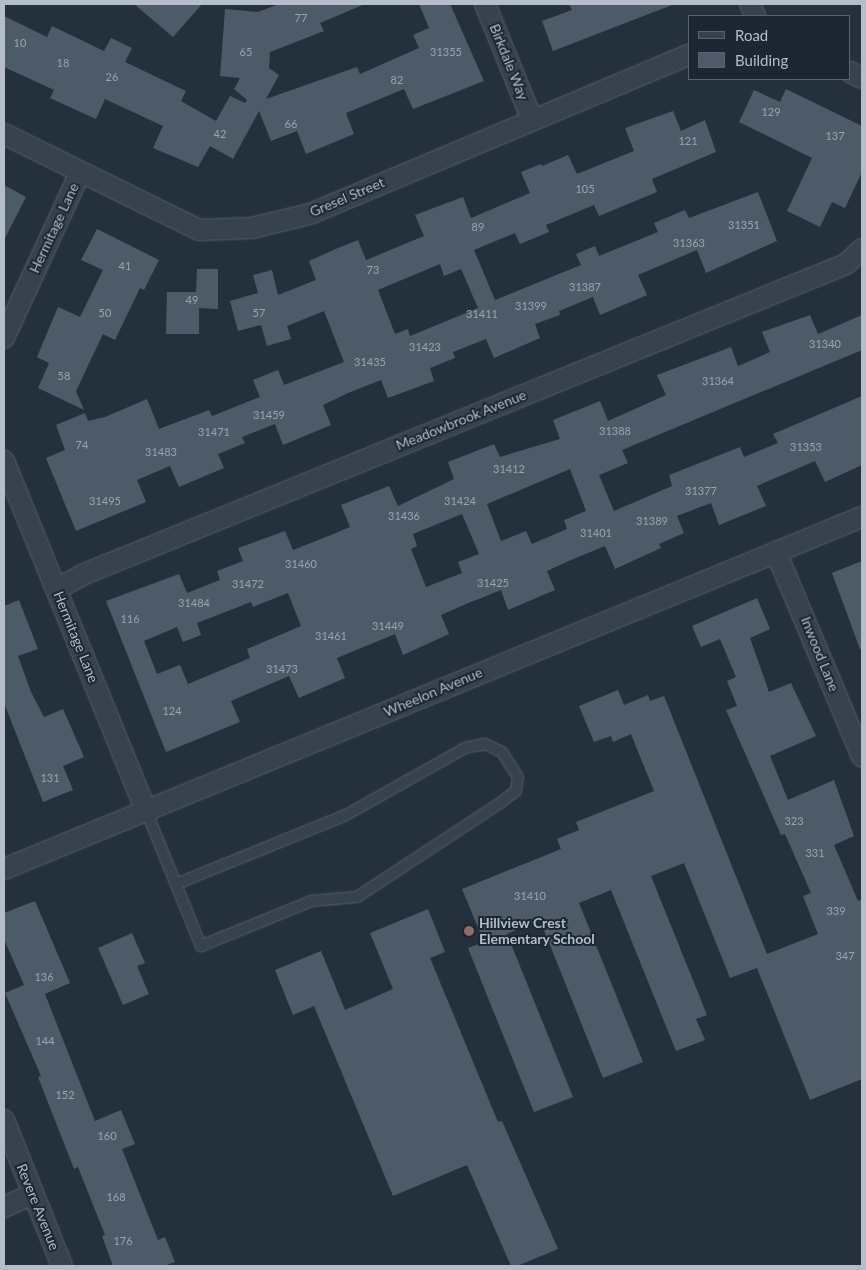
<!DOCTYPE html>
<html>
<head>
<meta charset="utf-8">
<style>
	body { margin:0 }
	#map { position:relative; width:866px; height:1270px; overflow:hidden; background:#24313d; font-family:Lato,sans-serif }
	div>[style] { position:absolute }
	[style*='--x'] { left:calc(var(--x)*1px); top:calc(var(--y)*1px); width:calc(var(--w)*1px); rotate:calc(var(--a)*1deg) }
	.building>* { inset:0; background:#4d5b69 }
	.roads { filter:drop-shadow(0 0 1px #56606b) drop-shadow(0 0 1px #56606b) }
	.lane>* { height:10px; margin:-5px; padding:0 5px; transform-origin:5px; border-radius:5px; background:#38424d }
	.street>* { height:20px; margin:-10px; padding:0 10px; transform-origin:10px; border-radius:10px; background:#38424d }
	.dots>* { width:14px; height:14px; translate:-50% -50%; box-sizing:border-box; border:2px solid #1d2732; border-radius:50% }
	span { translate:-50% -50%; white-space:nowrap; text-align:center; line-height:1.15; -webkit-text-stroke:4px #1d2732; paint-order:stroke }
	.number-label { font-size:11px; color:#9aa4b1 }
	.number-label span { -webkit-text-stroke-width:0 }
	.street-label { font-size:14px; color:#b4bdc9 }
	.poi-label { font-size:14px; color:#b4bdc9; font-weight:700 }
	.left { translate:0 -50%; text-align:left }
	.frame { position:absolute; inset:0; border:5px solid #b4bdc9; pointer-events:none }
	.legend { position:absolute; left:688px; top:15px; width:162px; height:65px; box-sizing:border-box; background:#1d2732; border:1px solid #59636e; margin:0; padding:6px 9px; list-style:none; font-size:15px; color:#b4bdc9 }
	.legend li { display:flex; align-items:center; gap:10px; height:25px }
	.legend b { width:25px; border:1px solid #59636e }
</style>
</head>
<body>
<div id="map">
	<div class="building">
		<div style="clip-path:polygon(134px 4px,202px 4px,173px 37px)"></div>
		<div style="clip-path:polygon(279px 4px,365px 4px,320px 23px,324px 31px,270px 52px,269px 68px,279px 75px,266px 99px,357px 67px,360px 74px,419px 48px,413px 35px,429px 28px,419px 4px,450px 4px,484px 81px,413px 109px,404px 89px,346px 113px,354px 134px,306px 154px,297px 131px,271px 141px,259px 111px,233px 159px,210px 146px,198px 167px,153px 148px,163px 126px,105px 99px,96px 119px,50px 98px,54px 90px,4px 67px,4px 16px,47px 37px,52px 26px,104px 51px,111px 38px,132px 48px,125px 62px,186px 91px,181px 101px,216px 121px,230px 96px,245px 103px,247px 100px,234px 89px,240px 78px,220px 76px,225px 9px,258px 12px)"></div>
		<div style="clip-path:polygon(569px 4px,672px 4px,672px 5px,553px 51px,542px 21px,572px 10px)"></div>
		<div style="clip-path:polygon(786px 89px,862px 126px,862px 172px,845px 208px,832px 202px,820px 227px,787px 211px,812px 158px,739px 122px,754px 90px,780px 102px)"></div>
		<div style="clip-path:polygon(evenodd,673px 111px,681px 131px,705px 120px,716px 152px,652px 179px,657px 192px,599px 216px,594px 205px,546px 225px,549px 232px,520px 244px,515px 233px,474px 250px,495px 300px,581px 265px,576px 254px,595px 246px,599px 256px,658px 232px,654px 223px,685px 210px,689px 218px,758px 192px,777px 241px,706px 273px,697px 250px,638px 275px,647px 295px,600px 315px,593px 297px,559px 311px,560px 315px,535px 324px,540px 338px,494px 358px,486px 339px,453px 352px,455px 358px,430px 368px,434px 381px,388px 398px,381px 380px,348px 393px,323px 405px,331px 425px,283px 445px,275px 424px,242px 437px,245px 443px,218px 454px,224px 468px,179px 487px,170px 466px,137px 480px,146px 502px,76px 531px,46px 458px,65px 450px,56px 425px,85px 413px,88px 421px,105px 417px,147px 399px,159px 429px,209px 410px,212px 416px,260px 397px,253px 380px,278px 370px,284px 385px,344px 362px,324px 311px,287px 326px,291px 339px,267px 346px,261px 325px,238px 331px,230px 301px,258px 293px,253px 275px,272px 270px,278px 295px,316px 280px,309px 261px,338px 248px,358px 240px,366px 260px,424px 236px,415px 215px,463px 197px,471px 218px,530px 193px,521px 172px,541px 164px,542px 166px,568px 155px,577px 174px,634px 151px,625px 128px,673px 111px,440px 264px,444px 276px,461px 269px,478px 308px,410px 336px,408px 329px,395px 334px,378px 290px,440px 264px)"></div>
		<div style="clip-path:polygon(4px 185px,26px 197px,4px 240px)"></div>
		<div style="clip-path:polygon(97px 229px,159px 260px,144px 290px,140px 288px,115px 340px,103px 334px,76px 391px,84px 410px,38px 388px,49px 363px,37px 357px,58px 307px,80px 317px,103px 270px,81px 260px)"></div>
		<div style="clip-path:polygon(197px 269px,218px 269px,218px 309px,199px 308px,199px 334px,166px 334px,167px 292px,196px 292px)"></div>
		<div style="clip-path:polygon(evenodd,810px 315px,818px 334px,862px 315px,862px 350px,622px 450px,628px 463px,599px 475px,614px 511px,672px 486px,669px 475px,740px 447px,744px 457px,778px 443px,773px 434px,862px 396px,862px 465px,825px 482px,815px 461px,757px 486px,766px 506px,719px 525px,711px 503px,677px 516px,684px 533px,659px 544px,661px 548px,615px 569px,605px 546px,571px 560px,547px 571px,555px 590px,508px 610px,501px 590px,466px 604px,441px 615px,449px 634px,403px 655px,395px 634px,337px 658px,345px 678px,299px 698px,289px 676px,231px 701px,240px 722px,166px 752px,106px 601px,179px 574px,187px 593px,220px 580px,217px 571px,243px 561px,238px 548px,285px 531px,293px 550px,331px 535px,350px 527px,341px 505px,389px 486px,398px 506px,454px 479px,448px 462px,494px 444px,500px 457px,560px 439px,553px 420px,600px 401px,608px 421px,666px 395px,657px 375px,731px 347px,738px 366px,770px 352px,762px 332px,810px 315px,570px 469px,586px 511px,564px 520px,567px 529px,532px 544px,526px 531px,501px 541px,487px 504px,570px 469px,810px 315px,462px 514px,479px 554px,458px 562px,462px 573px,426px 587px,411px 549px,417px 546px,413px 534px,462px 514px,810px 315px,288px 593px,301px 626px,247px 649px,250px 658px,188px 684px,180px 665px,157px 674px,144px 641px,177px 627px,183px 642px,201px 635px,197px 623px,251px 602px,253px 607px,288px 593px)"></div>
		<div style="clip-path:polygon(862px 561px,862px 649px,860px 649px,832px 573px)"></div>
		<div style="clip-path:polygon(757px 598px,770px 629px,750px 638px,769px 692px,791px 683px,816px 736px,770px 756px,788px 800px,834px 780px,854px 836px,834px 845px,858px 901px,862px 899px,862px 1079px,810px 1100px,757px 968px,730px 978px,684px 863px,651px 876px,707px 1015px,696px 1019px,705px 1040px,676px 1051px,611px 890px,579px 903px,643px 1062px,603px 1078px,540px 920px,507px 934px,573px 1097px,534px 1112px,468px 948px,484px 942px,462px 889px,561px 849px,557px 839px,579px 830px,576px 822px,654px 791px,631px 734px,613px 742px,611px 736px,594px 742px,579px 706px,618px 690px,624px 705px,648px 695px,650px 701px,664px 696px,767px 954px,818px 934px,803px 896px,811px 893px,785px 834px,781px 835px,726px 710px,737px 706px,727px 681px,736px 677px,720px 639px,701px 647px,692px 626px)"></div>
		<div style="clip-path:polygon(19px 600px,38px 649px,18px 656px,31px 692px,44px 717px,63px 709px,84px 757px,63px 766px,73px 790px,43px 802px,4px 703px,4px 606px)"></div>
		<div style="clip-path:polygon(35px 901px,70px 983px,45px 994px,95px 1121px,121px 1110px,135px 1144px,122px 1149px,158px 1240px,165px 1237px,175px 1262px,164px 1266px,113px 1266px,102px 1236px,105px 1235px,78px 1167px,74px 1169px,67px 1151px,38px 1077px,41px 1076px,5px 993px,24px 985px,4px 939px,4px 913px)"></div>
		<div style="clip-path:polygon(428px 909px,445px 952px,430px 958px,498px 1122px,502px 1121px,558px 1249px,517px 1266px,511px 1266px,467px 1165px,393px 1196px,314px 1006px,293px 1015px,275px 970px,321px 951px,345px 1010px,393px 989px,370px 933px)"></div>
		<div style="clip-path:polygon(132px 933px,145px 963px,137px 966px,149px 994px,123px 1005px,98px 948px)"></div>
	</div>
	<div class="roads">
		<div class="lane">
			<div style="--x:147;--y:813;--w:144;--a:67.9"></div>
			<div style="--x:201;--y:946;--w:119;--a:-22.2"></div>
			<div style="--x:311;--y:901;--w:46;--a:-5"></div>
			<div style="--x:357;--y:897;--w:171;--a:-33.3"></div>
			<div style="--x:500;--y:803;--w:20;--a:-37"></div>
			<div style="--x:516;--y:791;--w:14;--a:-82"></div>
			<div style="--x:518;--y:777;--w:30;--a:-123"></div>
			<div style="--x:502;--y:752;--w:19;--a:-155"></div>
			<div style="--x:485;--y:744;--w:20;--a:169"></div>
			<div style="--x:465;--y:748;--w:137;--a:150.6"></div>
			<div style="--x:346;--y:815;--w:183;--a:157.9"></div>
		</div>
		<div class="street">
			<div style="--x:485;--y:4;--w:125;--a:67.9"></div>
			<div style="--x:750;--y:4;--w:13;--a:67"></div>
			<div style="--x:850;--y:72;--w:13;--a:27"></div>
			<div style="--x:4;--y:134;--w:217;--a:26.2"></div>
			<div style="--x:199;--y:230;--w:53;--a:-2.2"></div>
			<div style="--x:252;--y:228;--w:60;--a:-13.6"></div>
			<div style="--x:310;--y:214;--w:412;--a:-22.8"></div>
			<div style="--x:4;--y:338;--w:182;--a:-65.3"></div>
			<div style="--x:4;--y:461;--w:380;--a:67.9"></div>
			<div style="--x:776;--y:552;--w:222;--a:67.2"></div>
			<div style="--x:57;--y:589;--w:29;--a:-29"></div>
			<div style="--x:82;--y:575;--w:825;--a:-22.15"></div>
			<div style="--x:846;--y:264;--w:22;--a:-43"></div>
			<div style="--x:4;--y:869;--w:927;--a:-22.31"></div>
			<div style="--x:4;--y:1120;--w:157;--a:68.3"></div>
			<div style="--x:4;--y:1207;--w:32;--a:-24"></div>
		</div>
	</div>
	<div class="dots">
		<div style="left:469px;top:931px;background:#8d6e63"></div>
	</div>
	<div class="number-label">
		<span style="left:301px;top:18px">77</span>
		<span style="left:20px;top:43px">10</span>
		<span style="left:246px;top:52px">65</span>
		<span style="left:446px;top:52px">31355</span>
		<span style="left:63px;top:63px">18</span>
		<span style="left:112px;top:77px">26</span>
		<span style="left:397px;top:80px">82</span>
		<span style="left:771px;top:112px">129</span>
		<span style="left:291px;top:124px">66</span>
		<span style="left:220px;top:134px">42</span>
		<span style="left:835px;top:136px">137</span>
		<span style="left:688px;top:141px">121</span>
		<span style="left:585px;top:189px">105</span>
		<span style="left:744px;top:225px">31351</span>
		<span style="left:478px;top:227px">89</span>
		<span style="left:689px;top:243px">31363</span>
		<span style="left:125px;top:266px">41</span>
		<span style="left:373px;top:270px">73</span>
		<span style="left:585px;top:287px">31387</span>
		<span style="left:192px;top:300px">49</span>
		<span style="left:531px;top:306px">31399</span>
		<span style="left:105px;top:313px">50</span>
		<span style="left:259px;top:313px">57</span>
		<span style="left:482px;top:314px">31411</span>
		<span style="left:825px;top:344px">31340</span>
		<span style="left:425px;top:347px">31423</span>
		<span style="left:370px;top:362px">31435</span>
		<span style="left:64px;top:376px">58</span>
		<span style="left:718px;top:381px">31364</span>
		<span style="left:269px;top:415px">31459</span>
		<span style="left:615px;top:431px">31388</span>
		<span style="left:214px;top:432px">31471</span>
		<span style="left:82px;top:445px">74</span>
		<span style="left:806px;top:447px">31353</span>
		<span style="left:161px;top:452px">31483</span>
		<span style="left:509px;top:469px">31412</span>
		<span style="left:701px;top:491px">31377</span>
		<span style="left:105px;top:501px">31495</span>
		<span style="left:460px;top:501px">31424</span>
		<span style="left:404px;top:516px">31436</span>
		<span style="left:652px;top:521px">31389</span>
		<span style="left:596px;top:533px">31401</span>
		<span style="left:301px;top:564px">31460</span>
		<span style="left:493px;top:583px">31425</span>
		<span style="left:248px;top:584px">31472</span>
		<span style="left:194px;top:603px">31484</span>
		<span style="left:130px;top:619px">116</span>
		<span style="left:388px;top:626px">31449</span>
		<span style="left:331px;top:636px">31461</span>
		<span style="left:282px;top:669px">31473</span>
		<span style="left:172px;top:711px">124</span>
		<span style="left:50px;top:778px">131</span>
		<span style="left:794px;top:821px">323</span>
		<span style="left:815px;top:853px">331</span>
		<span style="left:530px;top:896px">31410</span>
		<span style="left:836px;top:911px">339</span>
		<span style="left:845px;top:956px">347</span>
		<span style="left:44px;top:977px">136</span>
		<span style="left:45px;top:1041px">144</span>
		<span style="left:65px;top:1095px">152</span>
		<span style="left:107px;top:1136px">160</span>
		<span style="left:116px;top:1197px">168</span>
		<span style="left:123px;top:1241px">176</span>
	</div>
	<div class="street-label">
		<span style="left:509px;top:62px;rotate:68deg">Birkdale Way</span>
		<span style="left:347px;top:197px;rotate:-23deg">Gresel Street</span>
		<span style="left:54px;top:228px;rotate:-65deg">Hermitage Lane</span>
		<span style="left:461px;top:420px;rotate:-22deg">Meadowbrook Avenue</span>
		<span style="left:76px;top:637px;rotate:68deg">Hermitage Lane</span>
		<span style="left:820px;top:654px;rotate:68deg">Inwood Lane</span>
		<span style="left:433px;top:692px;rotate:-23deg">Wheelon Avenue</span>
		<span style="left:38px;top:1207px;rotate:68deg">Revere Avenue</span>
	</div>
	<div class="poi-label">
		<span class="left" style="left:479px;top:931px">Hillview Crest<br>Elementary School</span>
	</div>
	<div class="frame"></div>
	<ul class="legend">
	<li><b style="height:6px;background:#38424d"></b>Road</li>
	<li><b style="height:14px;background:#4d5b69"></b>Building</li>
	</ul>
</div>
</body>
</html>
